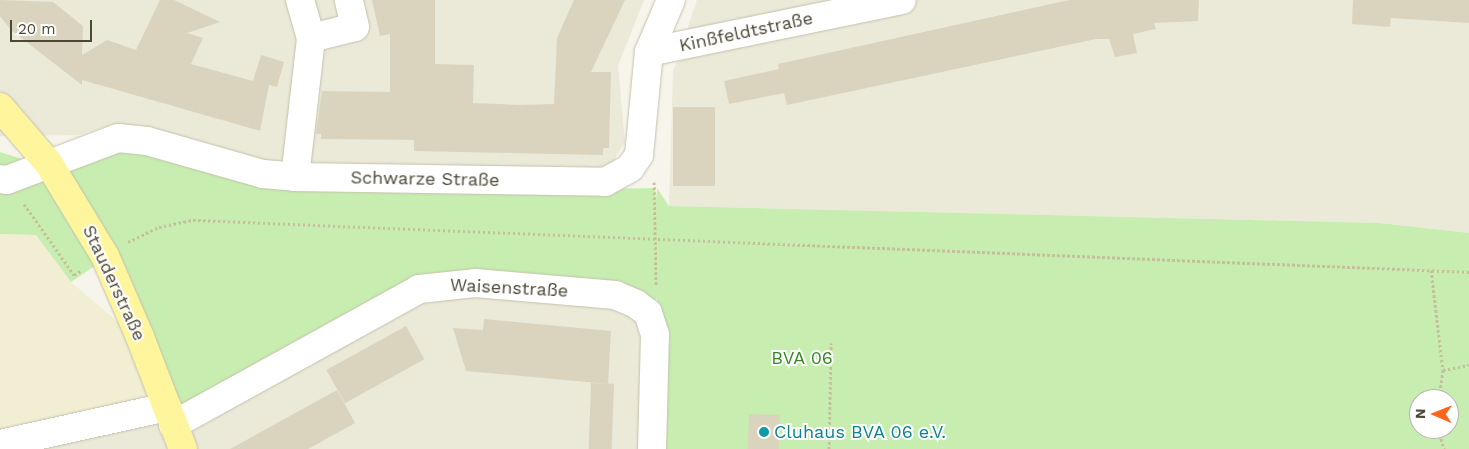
<!DOCTYPE html>
<html>
<head>
<meta charset="utf-8">
<style>
	body { margin:0 }
	#map { position:relative; width:1469px; height:449px; overflow:hidden; background:#f7f5eb; font-family:"Work Sans",sans-serif }
	div>[style] { position:absolute }
	[style*='--x'] { left:calc(var(--x)*1px); top:calc(var(--y)*1px); width:calc(var(--w)*1px); rotate:calc(var(--a)*1deg) }
	.residential>* { inset:0; background:#ebe9d8 }
	.education>* { inset:0; background:#f1eed4 }
	.green>* { inset:0; background:#c7eeb0 }
	.building>* { inset:0; background:#dad4bf; transform-origin:0 0 }
	.path>* { height:3px; margin-top:-1.5px; transform-origin:0; background:repeating-linear-gradient(90deg,#c7bf9c 0 2.5px,transparent 0 5px) }
	.roads { filter:drop-shadow(0 0 1px #c4c0ac) drop-shadow(0 0 1px #c4c0ac) }
	.minor>* { height:28px; margin:-14px; padding:0 14px; transform-origin:14px; border-radius:14px; background:#fff }
	.major>* { height:28px; margin:-14px; padding:0 14px; transform-origin:14px; border-radius:14px; background:#fff59c }
	.dots>* { width:14px; height:14px; translate:-50% -50%; box-sizing:border-box; border:2px solid #fff; border-radius:50% }
	span { translate:-50% -50%; white-space:nowrap; text-align:center; line-height:1.15; -webkit-text-stroke:4px #fff; paint-order:stroke }
	.street-label { font-size:18px; color:#4c4837 }
	.park-label { font-size:18px; color:#368623 }
	.culture-label { font-size:18px; color:#0d838f }
	.left { translate:0 -50%; text-align:left }
	.north { position:absolute; left:1409px; top:389px; width:50px; height:50px; box-sizing:border-box; background:#fff; border:1px solid #b7b6af; border-radius:50%; rotate:271deg; font-size:14px; font-weight:700; line-height:20px; text-align:center; color:#4c4837 }
	.north::after { content:''; display:block; margin:auto; width:18px; height:22px; background:#ff661a; clip-path:polygon(50% 0,100% 100%,50% 72%,0 100%) }
	.scale { position:absolute; left:10px; top:20px; width:82px; height:22px; box-sizing:border-box; border:2px solid #4c4837; border-top:0; padding-left:6px; font-size:15px; line-height:18px; white-space:nowrap; color:#4c4837; -webkit-text-stroke:4px #fff; paint-order:stroke }
</style>
</head>
<body>
<div id="map">
	<div class="residential">
		<div style="clip-path:polygon(0 0,644px 0,618px 66px,625px 142px,611px 165px,594px 169px,283px 162px,260px 159px,139px 125px,110px 125px,79px 135px,0 136px)"></div>
		<div style="clip-path:polygon(697px 0,1469px 0,1469px 233px,1380px 223px,669px 206px,673px 72px)"></div>
		<div style="clip-path:polygon(431px 291px,655px 306px,650px 449px,0 449px)"></div>
	</div>
	<div class="education">
		<div style="clip-path:polygon(0 234px,36px 235px,71px 282px,138px 339px,164px 405px,0 441px)"></div>
	</div>
	<div class="green">
		<div style="clip-path:polygon(evenodd,107px 143px,261px 177px,591px 189px,655px 188px,656px 202px,657px 188px,669px 206px,1380px 223px,1469px 233px,1469px 449px,653px 449px,657px 298px,653px 302px,429px 288px,174px 423px,52px 167px,107px 143px,1419px 399px,1449px 399px,1449px 429px,1419px 429px,1419px 399px)"></div>
		<div style="clip-path:polygon(0 152px,48px 167px,104px 260px,71px 282px,36px 235px,0 234px)"></div>
	</div>
	<div class="building">
		<div style="clip-path:polygon(0 0,53px 2px,83px 26px,82px 55px,107px 40px,136px 50px,160px 0,174px 0,220px 22px,187px 33px,203px 38px,191px 64px,253px 81px,261px 55px,284px 62px,277px 87px,269px 85px,260px 131px,82px 80px,82px 85px,11px 30px,0 16px)"></div>
		<div style="clip-path:polygon(372px 0,435px 0,435px 64px,474px 65px,473px 103px,520px 105px,554px 104px,557px 38px,574px 0,625px 0,591px 72px,611px 72px,609px 148px,603px 148px,603px 155px,414px 151px,414px 140px,321px 139px,321px 134px,316px 134px,322px 91px,390px 92px,390px 34px,380px 36px)"></div>
		<div style="clip-path:polygon(1069px 0,1199px 0,1198px 21px,1154px 23px,1156px 29px,1133px 34px,1137px 53px,1115px 57px,1109px 39px,1096px 39px,787px 105px,784px 93px,729px 104px,724px 81px,779px 69px,778px 64px)"></div>
		<div style="clip-path:polygon(1353px 0,1469px 0,1469px 23px,1391px 18px,1390px 27px,1352px 24px)"></div>
		<div style="left:673px;top:107px;width:42px;height:79px"></div>
		<div style="clip-path:polygon(484px 319px,611px 331px,608px 384px,466px 371px,453px 328px,483px 330px)"></div>
		<div style="left:406px;top:326px;width:38px;height:91px;rotate:61deg"></div>
		<div style="left:591px;top:383px;width:23px;height:66px;rotate:2deg"></div>
		<div style="clip-path:polygon(337px 390px,355px 423px,308px 449px,230px 449px)"></div>
		<div style="left:749px;top:414px;width:31px;height:35px;rotate:2deg"></div>
	</div>
	<div class="path">
		<div style="--x:654;--y:182;--w:103;--a:88.9"></div>
		<div style="--x:24;--y:204;--w:87;--a:54.8"></div>
		<div style="--x:74;--y:275;--w:9;--a:-32"></div>
		<div style="--x:128;--y:242;--w:34;--a:-26"></div>
		<div style="--x:159;--y:227;--w:35;--a:-12"></div>
		<div style="--x:193;--y:220;--w:1277;--a:2.33"></div>
		<div style="--x:1431;--y:270;--w:101;--a:83.2"></div>
		<div style="--x:1443;--y:370;--w:29;--a:98"></div>
		<div style="--x:1443;--y:370;--w:26;--a:-11"></div>
		<div style="--x:1438;--y:429;--w:21;--a:73"></div>
		<div style="--x:829;--y:449;--w:106;--a:-88.9"></div>
	</div>
	<div class="roads">
		<div class="minor">
			<div style="--x:300;--y:0;--w:40;--a:74"></div>
			<div style="--x:311;--y:38;--w:45;--a:-14"></div>
			<div style="--x:355;--y:27;--w:28;--a:-103"></div>
			<div style="--x:649;--y:52;--w:258;--a:-11.6"></div>
			<div style="--x:295;--y:177;--w:140;--a:-83.4"></div>
			<div style="--x:0;--y:179;--w:7;--a:8"></div>
			<div style="--x:7;--y:180;--w:119;--a:-20.7"></div>
			<div style="--x:118;--y:138;--w:29;--a:6"></div>
			<div style="--x:147;--y:141;--w:121;--a:15.9"></div>
			<div style="--x:263;--y:174;--w:32;--a:5"></div>
			<div style="--x:295;--y:177;--w:310;--a:0.9"></div>
			<div style="--x:605;--y:182;--w:29;--a:-29"></div>
			<div style="--x:630;--y:168;--w:16;--a:-55"></div>
			<div style="--x:639;--y:155;--w:103;--a:-84.5"></div>
			<div style="--x:649;--y:52;--w:56;--a:-67.1"></div>
			<div style="--x:173;--y:425;--w:281;--a:-28.9"></div>
			<div style="--x:419;--y:289;--w:56;--a:-6.1"></div>
			<div style="--x:475;--y:283;--w:141;--a:4.9"></div>
			<div style="--x:615;--y:295;--w:23;--a:23"></div>
			<div style="--x:636;--y:304;--w:15;--a:37"></div>
			<div style="--x:648;--y:313;--w:23;--a:72"></div>
			<div style="--x:655;--y:335;--w:114;--a:91.5"></div>
			<div style="--x:0;--y:444;--w:171;--a:-12.5"></div>
		</div>
		<div class="major">
			<div style="--x:0;--y:107;--w:75;--a:49.3"></div>
			<div style="--x:49;--y:164;--w:108;--a:58.7"></div>
			<div style="--x:105;--y:256;--w:88;--a:66.6"></div>
			<div style="--x:140;--y:337;--w:120;--a:69"></div>
		</div>
	</div>
	<div class="dots">
		<div style="left:764px;top:432px;background:#0f9aa8"></div>
	</div>
	<div class="street-label">
		<span style="left:746px;top:32px;rotate:-12deg">Kinßfeldtstraße</span>
		<span style="left:425px;top:179px;rotate:1deg">Schwarze Straße</span>
		<span style="left:114px;top:283px;rotate:65deg">Stauderstraße</span>
		<span style="left:509px;top:288px;rotate:3deg">Waisenstraße</span>
	</div>
	<div class="park-label">
		<span style="left:802px;top:358px">BVA 06</span>
	</div>
	<div class="culture-label">
		<span class="left" style="left:774px;top:432px">Cluhaus BVA 06 e.V.</span>
	</div>
	<div class="north">N</div>
	<div class="scale">20 m</div>
</div>
</body>
</html>
